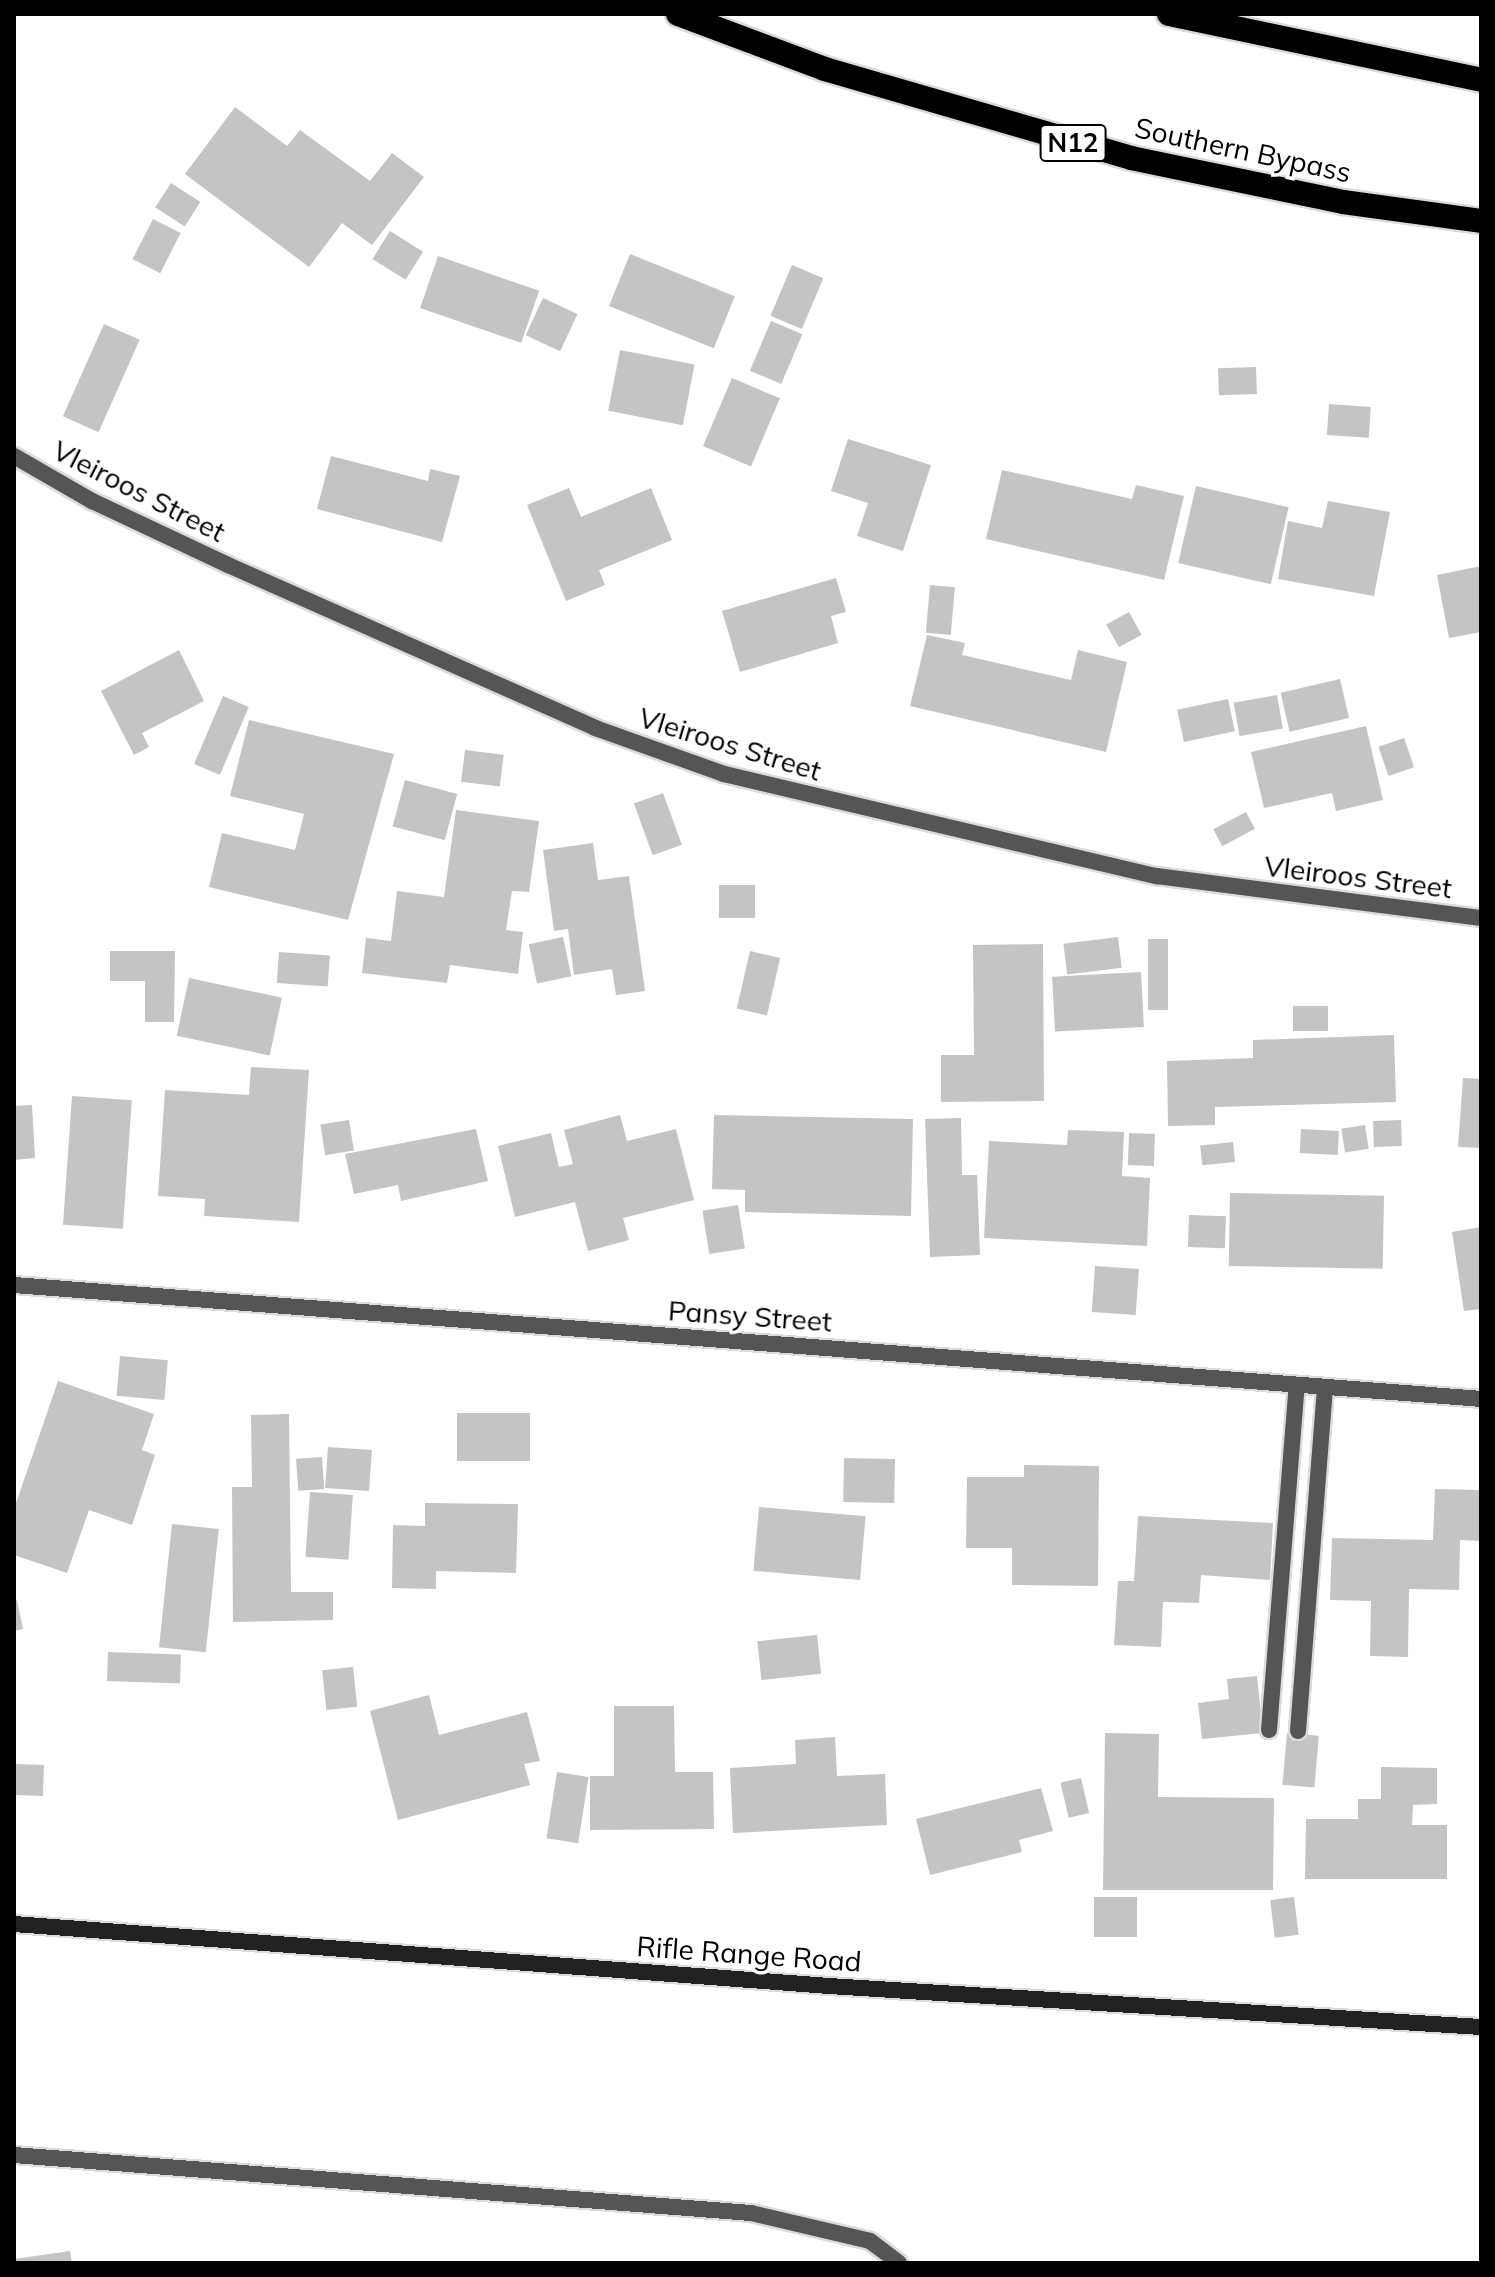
<!DOCTYPE html>
<style>
body{margin:0}
#map{position:relative;width:1495px;height:2277px;overflow:hidden;background:#fff;font-family:Mulish,sans-serif}
div>[style]{position:absolute}
.building>*{inset:0;background:#c4c4c4;transform-origin:0 0}
.roads{filter:drop-shadow(2px 0 #dbdbdb) drop-shadow(-2px 0 #dbdbdb) drop-shadow(0 2px #dbdbdb) drop-shadow(0 -2px #dbdbdb)}
.service>*{height:16px;margin:-8px;padding:0 8px;transform-origin:8px;border-radius:8px;background:#555}
.minor>*{height:16px;margin:-8px;padding:0 8px;transform-origin:8px;border-radius:8px;background:#555}
.tertiary>*{height:16px;margin:-8px;padding:0 8px;transform-origin:8px;border-radius:8px;background:#555}
.secondary>*{height:16px;margin:-8px;padding:0 8px;transform-origin:8px;border-radius:8px;background:#222}
.motorway>*{height:24px;margin:-12px;padding:0 12px;transform-origin:12px;border-radius:12px;background:#000}
span{translate:-50% -50%;white-space:nowrap;text-align:center;line-height:1.15;-webkit-text-stroke:7px #fff;paint-order:stroke}
.shield-label span{padding:2px 6px;background:#fff;border:2px solid;border-radius:6px;-webkit-text-stroke-width:0}
.shield-label{font-size:26px;color:#000;font-weight:700}
.street-label{font-size:28px;color:#000}
.frame{position:absolute;inset:0;border:16px solid #000;pointer-events:none}
</style>
<div id="map">
<div class="building">
<i style="clip-path:polygon(235px 107px,287px 146px,300px 130px,370px 181px,392px 153px,424px 177px,372px 245px,342px 223px,309px 267px,185px 174px)"></i>
<i style="left:171px;top:183px;width:35px;height:29px;rotate:33deg"></i>
<i style="left:153px;top:219px;width:31px;height:45px;rotate:27deg"></i>
<i style="left:390px;top:231px;width:39px;height:33px;rotate:32deg"></i>
<i style="left:630px;top:254px;width:113px;height:56px;rotate:22deg"></i>
<i style="left:438px;top:256px;width:107px;height:55px;rotate:19deg"></i>
<i style="left:792px;top:265px;width:34px;height:55px;rotate:23deg"></i>
<i style="left:543px;top:298px;width:38px;height:41px;rotate:25deg"></i>
<i style="left:771px;top:321px;width:34px;height:54px;rotate:23deg"></i>
<i style="left:104px;top:324px;width:39px;height:101px;rotate:24deg"></i>
<i style="left:620px;top:350px;width:76px;height:62px;rotate:11deg"></i>
<i style="left:1256px;top:367px;width:27px;height:38px;rotate:88deg"></i>
<i style="left:732px;top:378px;width:52px;height:74px;rotate:23deg"></i>
<i style="left:1329px;top:404px;width:42px;height:31px;rotate:4deg"></i>
<i style="clip-path:polygon(848px 439px,931px 465px,903px 551px,857px 536px,868px 503px,831px 491px)"></i>
<i style="clip-path:polygon(331px 456px,428px 481px,430px 469px,460px 476px,442px 542px,317px 509px)"></i>
<i style="clip-path:polygon(1002px 470px,1132px 499px,1136px 485px,1184px 496px,1164px 580px,986px 539px)"></i>
<i style="left:1196px;top:486px;width:95px;height:79px;rotate:13deg"></i>
<i style="clip-path:polygon(569px 488px,581px 517px,651px 488px,672px 540px,599px 570px,605px 585px,566px 601px,527px 505px)"></i>
<i style="clip-path:polygon(1328px 501px,1390px 512px,1374px 596px,1278px 579px,1288px 521px,1322px 528px)"></i>
<i style="clip-path:polygon(1481px 566px,1481px 632px,1449px 638px,1437px 575px)"></i>
<i style="clip-path:polygon(836px 578px,846px 612px,831px 616px,838px 643px,740px 672px,722px 611px)"></i>
<i style="left:930px;top:585px;width:25px;height:48px;rotate:5deg"></i>
<i style="left:1129px;top:612px;width:26px;height:26px;rotate:61deg"></i>
<i style="clip-path:polygon(927px 635px,965px 643px,962px 655px,1071px 680px,1078px 650px,1127px 662px,1106px 752px,910px 706px)"></i>
<i style="clip-path:polygon(179px 650px,204px 701px,142px 733px,149px 747px,134px 755px,101px 691px)"></i>
<i style="left:1340px;top:679px;width:40px;height:61px;rotate:77deg"></i>
<i style="left:1277px;top:695px;width:34px;height:44px;rotate:80deg"></i>
<i style="left:223px;top:696px;width:28px;height:74px;rotate:23deg"></i>
<i style="left:1228px;top:699px;width:33px;height:52px;rotate:78deg"></i>
<i style="clip-path:polygon(249px 720px,394px 754px,348px 920px,209px 887px,222px 833px,295px 850px,304px 814px,230px 796px)"></i>
<i style="clip-path:polygon(1366px 726px,1383px 800px,1336px 811px,1332px 793px,1264px 808px,1251px 752px)"></i>
<i style="left:1404px;top:738px;width:31px;height:27px;rotate:71deg"></i>
<i style="left:465px;top:750px;width:39px;height:32px;rotate:7deg"></i>
<i style="left:405px;top:780px;width:54px;height:48px;rotate:15deg"></i>
<i style="left:663px;top:793px;width:55px;height:31px;rotate:70deg"></i>
<i style="clip-path:polygon(456px 810px,539px 821px,529px 892px,512px 891px,506px 930px,523px 932px,518px 974px,450px 965px,447px 983px,362px 973px,366px 938px,391px 941px,397px 891px,444px 897px)"></i>
<i style="left:1246px;top:812px;width:19px;height:37px;rotate:62deg"></i>
<i style="clip-path:polygon(593px 843px,598px 880px,629px 876px,645px 991px,616px 995px,612px 969px,574px 975px,568px 929px,554px 931px,543px 850px)"></i>
<i style="left:755px;top:885px;width:33px;height:36px;rotate:90deg"></i>
<i style="left:563px;top:937px;width:40px;height:35px;rotate:78deg"></i>
<i style="left:1118px;top:937px;width:31px;height:55px;rotate:83deg"></i>
<i style="left:1148px;top:939px;width:20px;height:71px"></i>
<i style="clip-path:polygon(1043px 944px,1044px 1101px,941px 1102px,941px 1055px,974px 1055px,973px 945px)"></i>
<i style="clip-path:polygon(110px 951px,175px 951px,174px 1022px,145px 1022px,145px 981px,110px 981px)"></i>
<i style="left:750px;top:951px;width:31px;height:59px;rotate:13deg"></i>
<i style="left:279px;top:952px;width:51px;height:31px;rotate:4deg"></i>
<i style="left:1141px;top:972px;width:55px;height:89px;rotate:87deg"></i>
<i style="left:189px;top:978px;width:95px;height:59px;rotate:12deg"></i>
<i style="left:1293px;top:1006px;width:35px;height:25px"></i>
<i style="clip-path:polygon(1394px 1035px,1396px 1102px,1215px 1107px,1215px 1125px,1168px 1126px,1167px 1061px,1253px 1058px,1253px 1040px)"></i>
<i style="clip-path:polygon(251px 1067px,309px 1070px,299px 1222px,204px 1216px,205px 1199px,158px 1196px,165px 1090px,249px 1095px)"></i>
<i style="clip-path:polygon(1463px 1078px,1481px 1079px,1481px 1148px,1458px 1147px)"></i>
<i style="left:72px;top:1096px;width:60px;height:129px;rotate:4deg"></i>
<i style="clip-path:polygon(32px 1105px,35px 1158px,14px 1160px,14px 1106px)"></i>
<i style="clip-path:polygon(620px 1115px,627px 1141px,676px 1129px,694px 1200px,623px 1218px,629px 1240px,588px 1251px,575px 1202px,515px 1217px,498px 1146px,551px 1133px,559px 1167px,573px 1164px,564px 1130px)"></i>
<i style="clip-path:polygon(714px 1115px,913px 1119px,911px 1216px,745px 1212px,745px 1190px,712px 1189px)"></i>
<i style="clip-path:polygon(961px 1118px,962px 1175px,977px 1175px,980px 1255px,930px 1257px,925px 1119px)"></i>
<i style="left:349px;top:1120px;width:31px;height:29px;rotate:81deg"></i>
<i style="left:1401px;top:1120px;width:26px;height:28px;rotate:88deg"></i>
<i style="left:1365px;top:1125px;width:24px;height:24px;rotate:81deg"></i>
<i style="clip-path:polygon(476px 1129px,488px 1181px,401px 1201px,398px 1185px,354px 1194px,345px 1154px)"></i>
<i style="left:1301px;top:1129px;width:38px;height:24px;rotate:3deg"></i>
<i style="clip-path:polygon(1068px 1130px,1124px 1132px,1122px 1176px,1150px 1178px,1147px 1246px,984px 1238px,989px 1141px,1067px 1145px)"></i>
<i style="left:1129px;top:1133px;width:26px;height:32px;rotate:2deg"></i>
<i style="left:1233px;top:1142px;width:20px;height:33px;rotate:84deg"></i>
<i style="left:1230px;top:1193px;width:154px;height:73px;rotate:1deg"></i>
<i style="left:738px;top:1205px;width:44px;height:36px;rotate:81deg"></i>
<i style="left:1189px;top:1215px;width:37px;height:32px;rotate:2deg"></i>
<i style="clip-path:polygon(1481px 1227px,1481px 1309px,1464px 1311px,1452px 1232px)"></i>
<i style="left:1095px;top:1266px;width:44px;height:46px;rotate:4deg"></i>
<i style="left:120px;top:1356px;width:48px;height:40px;rotate:5deg"></i>
<i style="clip-path:polygon(58px 1381px,154px 1414px,142px 1450px,155px 1455px,132px 1525px,89px 1510px,67px 1573px,14px 1555px,14px 1509px)"></i>
<i style="left:457px;top:1413px;width:73px;height:48px"></i>
<i style="clip-path:polygon(289px 1414px,291px 1592px,333px 1592px,333px 1620px,233px 1622px,232px 1487px,252px 1487px,251px 1415px)"></i>
<i style="left:328px;top:1447px;width:44px;height:41px;rotate:4deg"></i>
<i style="left:322px;top:1457px;width:32px;height:26px;rotate:86deg"></i>
<i style="left:844px;top:1458px;width:51px;height:44px;rotate:1deg"></i>
<i style="clip-path:polygon(1024px 1465px,1099px 1466px,1098px 1586px,1012px 1585px,1012px 1548px,966px 1548px,967px 1477px,1024px 1477px)"></i>
<i style="clip-path:polygon(1435px 1489px,1481px 1490px,1481px 1541px,1460px 1540px,1459px 1590px,1409px 1589px,1408px 1657px,1370px 1656px,1371px 1601px,1330px 1600px,1332px 1538px,1433px 1540px)"></i>
<i style="left:310px;top:1492px;width:43px;height:65px;rotate:4deg"></i>
<i style="clip-path:polygon(425px 1503px,518px 1504px,516px 1573px,436px 1571px,436px 1589px,392px 1588px,393px 1525px,425px 1526px)"></i>
<i style="left:759px;top:1507px;width:107px;height:64px;rotate:5deg"></i>
<i style="clip-path:polygon(1138px 1516px,1273px 1523px,1270px 1580px,1201px 1575px,1199px 1603px,1163px 1602px,1161px 1647px,1114px 1645px,1118px 1581px,1134px 1581px)"></i>
<i style="left:172px;top:1524px;width:47px;height:124px;rotate:6deg"></i>
<i style="clip-path:polygon(17px 1600px,23px 1629px,14px 1631px,14px 1601px)"></i>
<i style="left:817px;top:1635px;width:39px;height:60px;rotate:84deg"></i>
<i style="left:108px;top:1652px;width:73px;height:29px;rotate:2deg"></i>
<i style="left:353px;top:1667px;width:40px;height:31px;rotate:84deg"></i>
<i style="clip-path:polygon(1257px 1676px,1263px 1733px,1202px 1739px,1198px 1703px,1229px 1699px,1227px 1679px)"></i>
<i style="clip-path:polygon(429px 1695px,439px 1735px,527px 1712px,540px 1761px,524px 1764px,530px 1785px,398px 1820px,370px 1711px)"></i>
<i style="clip-path:polygon(614px 1706px,674px 1706px,675px 1772px,713px 1772px,714px 1829px,590px 1830px,590px 1776px,614px 1776px)"></i>
<i style="clip-path:polygon(1105px 1733px,1159px 1734px,1158px 1797px,1274px 1798px,1273px 1890px,1103px 1890px)"></i>
<i style="left:1287px;top:1733px;width:32px;height:52px;rotate:5deg"></i>
<i style="clip-path:polygon(835px 1737px,837px 1776px,885px 1774px,887px 1825px,733px 1833px,730px 1768px,796px 1764px,795px 1740px)"></i>
<i style="left:16px;top:1764px;width:28px;height:31px;rotate:2deg"></i>
<i style="clip-path:polygon(1381px 1767px,1437px 1768px,1437px 1804px,1413px 1805px,1412px 1825px,1447px 1825px,1447px 1879px,1305px 1879px,1306px 1819px,1358px 1819px,1358px 1799px,1381px 1799px)"></i>
<i style="left:557px;top:1772px;width:32px;height:67px;rotate:9deg"></i>
<i style="left:1081px;top:1778px;width:36px;height:21px;rotate:77deg"></i>
<i style="clip-path:polygon(1041px 1788px,1053px 1831px,1019px 1840px,1022px 1852px,930px 1875px,916px 1819px)"></i>
<i style="left:1094px;top:1897px;width:43px;height:40px"></i>
<i style="left:1294px;top:1897px;width:38px;height:24px;rotate:83deg"></i>
<i style="clip-path:polygon(70px 2251px,72px 2263px,14px 2263px,14px 2259px)"></i>
</div>
<div class="roads">
<div class="service">
<i style="left:1269px;top:1730px;width:346px;rotate:-85.4deg"></i>
<i style="left:1298px;top:1731px;width:345px;rotate:-85.5deg"></i>
</div>
<div class="minor">
<i style="left:14px;top:1285px;width:1471px;rotate:4.44deg"></i>
<i style="left:14px;top:2155px;width:739px;rotate:4.5deg"></i>
<i style="left:751px;top:2213px;width:122px;rotate:13.2deg"></i>
<i style="left:870px;top:2241px;width:36px;rotate:37deg"></i>
</div>
<div class="tertiary">
<i style="left:14px;top:456px;width:90px;rotate:30deg"></i>
<i style="left:92px;top:501px;width:150px;rotate:25.2deg"></i>
<i style="left:228px;top:565px;width:402px;rotate:23.9deg"></i>
<i style="left:595px;top:728px;width:137px;rotate:19.6deg"></i>
<i style="left:724px;top:774px;width:445px;rotate:13.3deg"></i>
<i style="left:1157px;top:876px;width:327px;rotate:7.4deg"></i>
</div>
<div class="secondary">
<i style="left:14px;top:1924px;width:817px;rotate:4.35deg"></i>
<i style="left:829px;top:1986px;width:653px;rotate:3.6deg"></i>
</div>
<div class="motorway">
<i style="left:678px;top:14px;width:157px;rotate:20.5deg"></i>
<i style="left:825px;top:69px;width:319px;rotate:16.2deg"></i>
<i style="left:1131px;top:158px;width:217px;rotate:11.7deg"></i>
<i style="left:1343px;top:202px;width:139px;rotate:7.8deg"></i>
<i style="left:1169px;top:14px;width:319px;rotate:11.9deg"></i>
</div>
</div>
<div class="shield-label">
<span style="left:1073px;top:143px">N12</span>
</div>
<div class="street-label">
<span style="left:1243px;top:150px;rotate:12deg">Southern Bypass</span>
<span style="left:139px;top:491px;rotate:27deg">Vleiroos Street</span>
<span style="left:730px;top:744px;rotate:17deg">Vleiroos Street</span>
<span style="left:1358px;top:877px;rotate:7deg">Vleiroos Street</span>
<span style="left:750px;top:1316px;rotate:4deg">Pansy Street</span>
<span style="left:749px;top:1954px;rotate:4deg">Rifle Range Road</span>
</div>
<div class="frame"></div>
</div>
